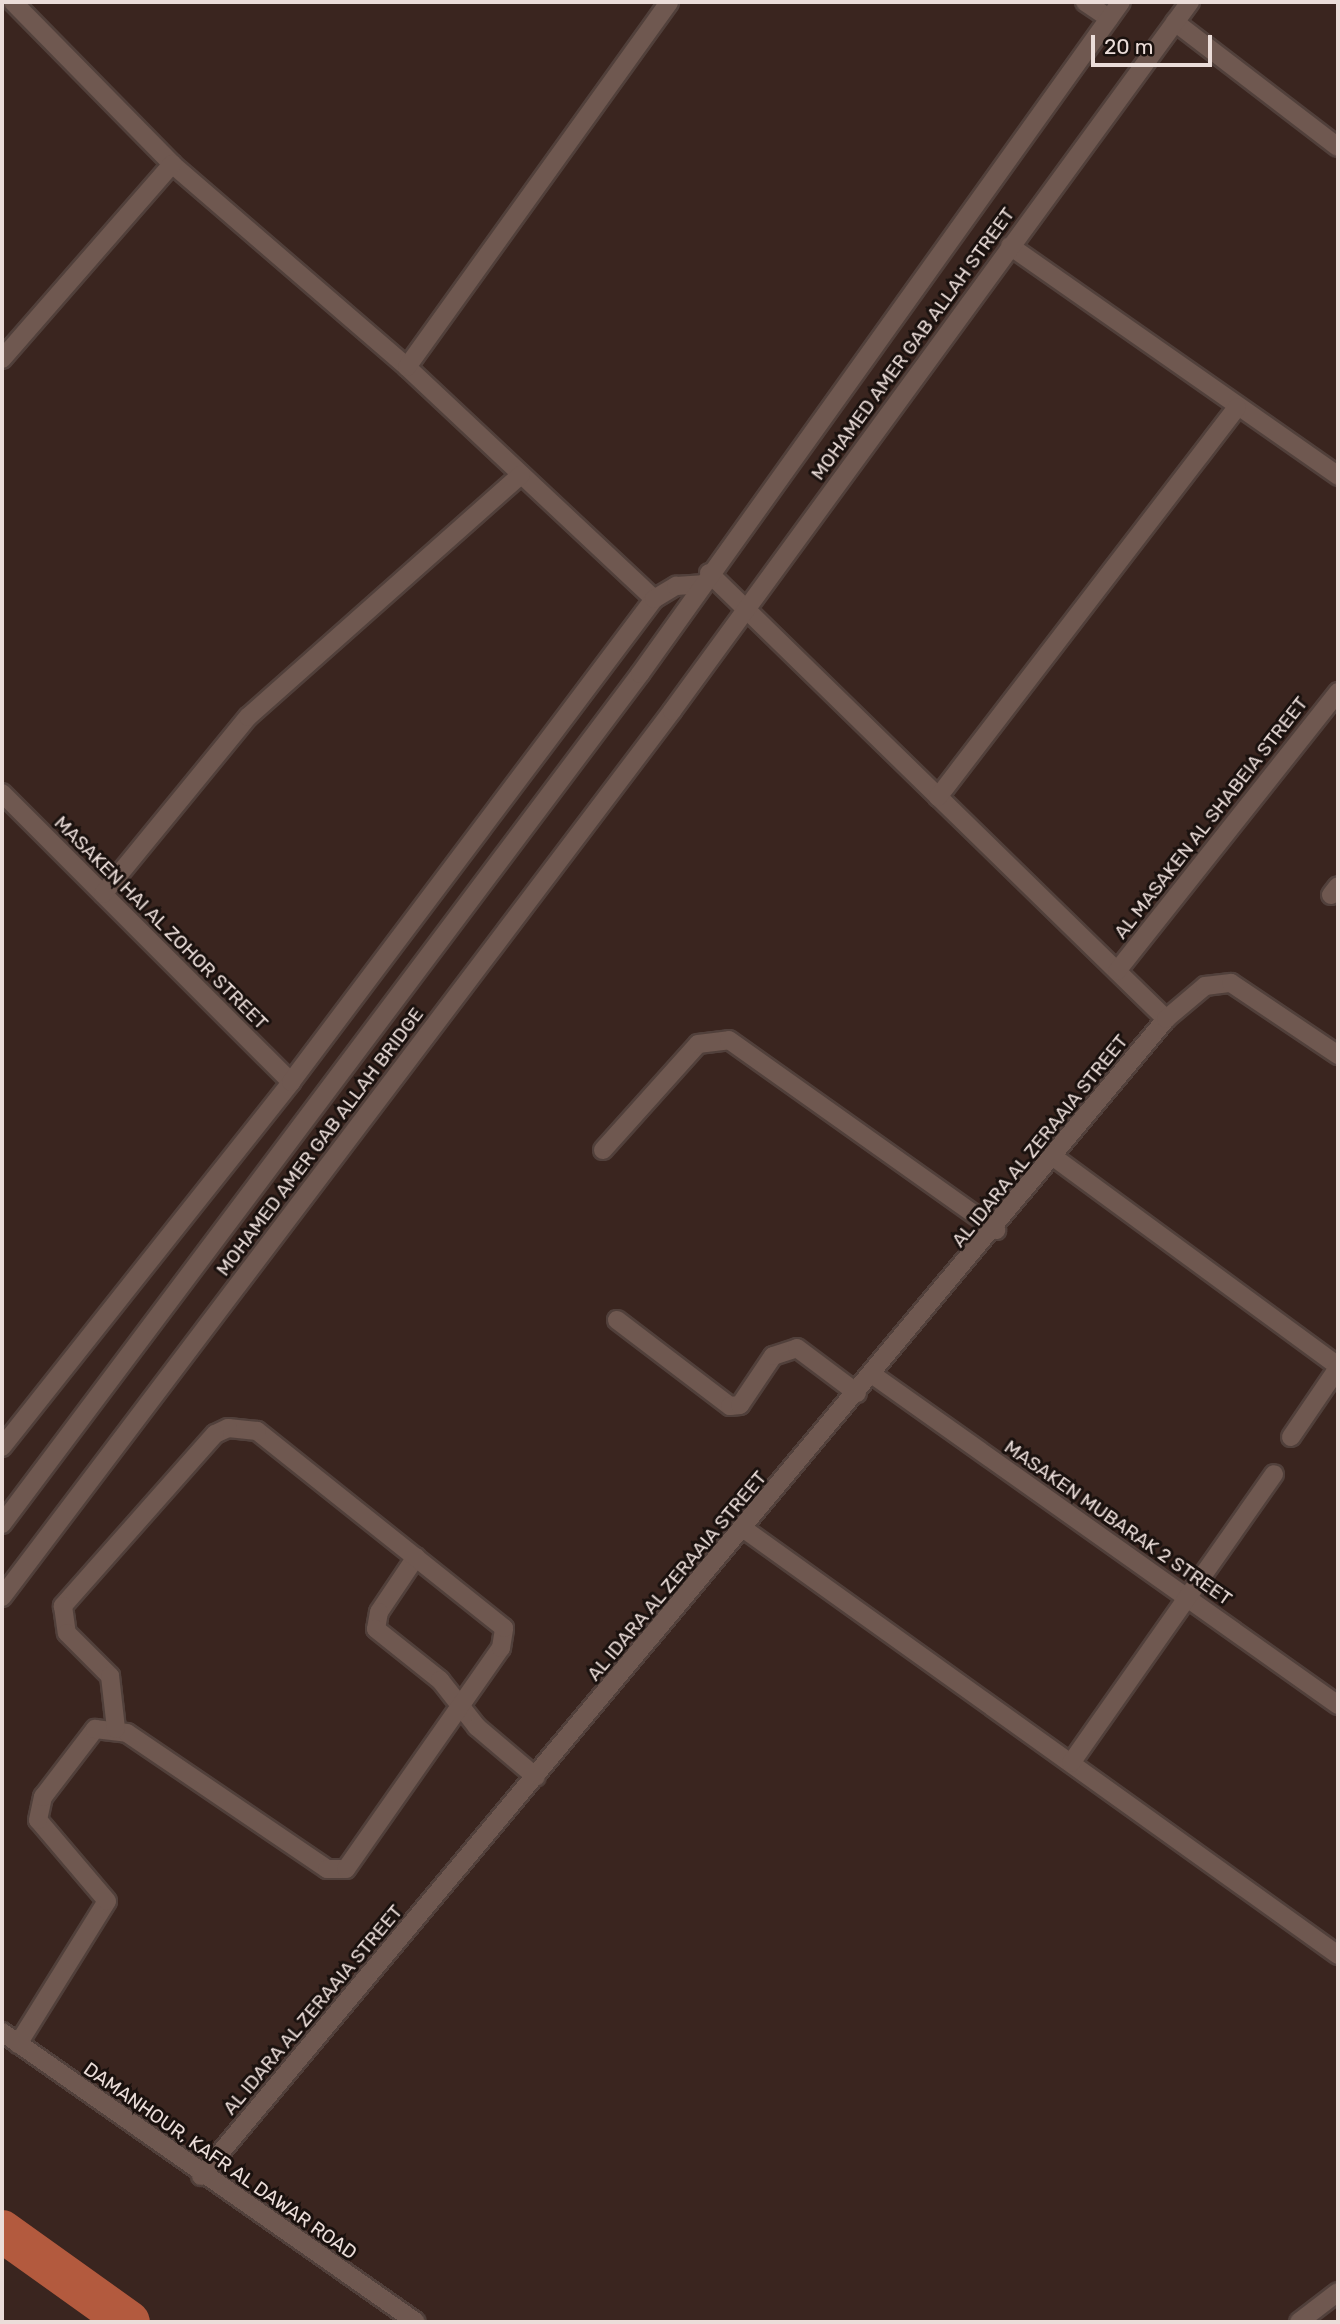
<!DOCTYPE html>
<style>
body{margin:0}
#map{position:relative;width:1340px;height:2324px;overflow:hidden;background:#3a251f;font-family:Rubik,sans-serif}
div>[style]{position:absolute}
.canal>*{height:42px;margin:-21px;padding:0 21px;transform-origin:21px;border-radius:21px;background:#b35a3e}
.roads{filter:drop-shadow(2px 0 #51403b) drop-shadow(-2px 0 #51403b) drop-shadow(0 2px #51403b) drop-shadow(0 -2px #51403b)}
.service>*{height:18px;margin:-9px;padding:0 9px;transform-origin:9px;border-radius:9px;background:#6f5850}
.minor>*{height:18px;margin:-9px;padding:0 9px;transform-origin:9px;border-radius:9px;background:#6f5850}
.tertiary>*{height:18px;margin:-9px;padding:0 9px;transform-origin:9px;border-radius:9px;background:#6f5850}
.secondary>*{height:18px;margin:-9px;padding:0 9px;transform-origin:9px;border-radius:9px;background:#6f5850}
span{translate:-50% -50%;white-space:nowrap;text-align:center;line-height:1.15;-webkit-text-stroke:6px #1a110e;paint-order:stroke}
.street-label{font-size:19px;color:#ebddd9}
.frame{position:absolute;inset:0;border:4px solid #ebddd9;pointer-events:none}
.scale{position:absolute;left:1091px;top:35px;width:121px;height:32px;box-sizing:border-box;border:4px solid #ebddd9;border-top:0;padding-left:9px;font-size:21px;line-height:24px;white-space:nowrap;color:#ebddd9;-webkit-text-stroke:5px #1a110e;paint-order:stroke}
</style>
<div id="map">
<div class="canal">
<i style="left:2px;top:2231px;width:156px;rotate:35.6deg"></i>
</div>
<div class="roads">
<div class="service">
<i style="left:603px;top:1150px;width:142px;rotate:-48.1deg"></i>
<i style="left:698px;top:1044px;width:31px;rotate:-7deg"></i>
<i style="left:729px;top:1040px;width:328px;rotate:35.4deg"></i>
<i style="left:1055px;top:1158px;width:351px;rotate:36.3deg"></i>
<i style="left:617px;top:1320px;width:142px;rotate:37.3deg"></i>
<i style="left:730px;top:1406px;width:10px;rotate:-6deg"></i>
<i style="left:740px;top:1405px;width:59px;rotate:-56deg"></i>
<i style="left:773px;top:1356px;width:25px;rotate:-18deg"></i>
<i style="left:797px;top:1348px;width:75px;rotate:36.9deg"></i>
<i style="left:1291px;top:1437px;width:83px;rotate:-55.7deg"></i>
<i style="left:416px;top:1557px;width:66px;rotate:123.9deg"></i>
<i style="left:379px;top:1612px;width:17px;rotate:100deg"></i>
<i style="left:376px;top:1629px;width:82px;rotate:38.6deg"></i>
<i style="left:440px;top:1680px;width:60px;rotate:51.8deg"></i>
<i style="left:477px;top:1727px;width:77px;rotate:40.3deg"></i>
<i style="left:18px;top:2044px;width:168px;rotate:-58.1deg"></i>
<i style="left:107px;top:1901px;width:106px;rotate:-130.4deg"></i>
<i style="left:38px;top:1820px;width:24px;rotate:-78deg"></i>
<i style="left:43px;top:1797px;width:86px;rotate:-52.6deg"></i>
<i style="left:95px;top:1729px;width:32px;rotate:7deg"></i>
<i style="left:127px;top:1733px;width:242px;rotate:34.2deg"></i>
<i style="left:327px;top:1869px;width:19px"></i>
<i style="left:346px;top:1869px;width:270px;rotate:-55deg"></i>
<i style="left:501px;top:1648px;width:20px;rotate:-81deg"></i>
<i style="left:504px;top:1628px;width:316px;rotate:-141.4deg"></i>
<i style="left:257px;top:1431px;width:29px;rotate:-174deg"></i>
<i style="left:228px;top:1428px;width:14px;rotate:155deg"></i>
<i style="left:215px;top:1434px;width:230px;rotate:131.5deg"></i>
<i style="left:63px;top:1606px;width:27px;rotate:82deg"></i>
<i style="left:67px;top:1633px;width:61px;rotate:45deg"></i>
<i style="left:110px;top:1676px;width:53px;rotate:83.5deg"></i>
</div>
<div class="minor">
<i style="left:13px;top:2px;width:227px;rotate:45.5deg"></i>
<i style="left:172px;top:164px;width:311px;rotate:40.8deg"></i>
<i style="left:407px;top:367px;width:339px;rotate:43.2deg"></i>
<i style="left:1085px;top:2px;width:29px;rotate:34deg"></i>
<i style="left:1175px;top:22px;width:205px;rotate:37.5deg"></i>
<i style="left:1010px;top:246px;width:401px;rotate:35deg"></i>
<i style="left:2px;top:359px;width:259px;rotate:-48.9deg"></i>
<i style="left:407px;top:367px;width:449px;rotate:-54.3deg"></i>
<i style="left:709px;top:573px;width:639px;rotate:44.3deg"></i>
<i style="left:2px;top:793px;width:409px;rotate:45deg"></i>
<i style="left:938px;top:797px;width:491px;rotate:-52.5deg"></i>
<i style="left:103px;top:894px;width:229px;rotate:-50.7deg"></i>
<i style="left:248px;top:717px;width:365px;rotate:-41.6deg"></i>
<i style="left:1331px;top:895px;width:11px;rotate:-52deg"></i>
<i style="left:1117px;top:971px;width:356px;rotate:-51.6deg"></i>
<i style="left:873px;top:1375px;width:570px;rotate:35.36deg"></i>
<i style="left:2px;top:1447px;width:466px;rotate:-51.6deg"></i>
<i style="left:291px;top:1082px;width:604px;rotate:-53.07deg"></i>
<i style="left:654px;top:599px;width:26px;rotate:-31deg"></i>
<i style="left:676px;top:586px;width:26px;rotate:-4deg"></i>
<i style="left:744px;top:1529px;width:731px;rotate:35.65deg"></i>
<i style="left:1071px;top:1763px;width:353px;rotate:-54.9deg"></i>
<i style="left:201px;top:2176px;width:1507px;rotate:-50.17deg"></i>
<i style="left:1166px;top:1019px;width:51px;rotate:-40.2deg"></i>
<i style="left:1205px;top:986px;width:26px;rotate:-7deg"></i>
<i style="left:1231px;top:983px;width:129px;rotate:33.9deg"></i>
<i style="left:1299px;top:2322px;width:49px;rotate:-37.6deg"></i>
</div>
<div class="tertiary">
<i style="left:2px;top:1524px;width:1063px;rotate:-53.11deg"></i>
<i style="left:640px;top:674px;width:826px;rotate:-54.41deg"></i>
<i style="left:2px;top:1597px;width:1111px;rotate:-52.9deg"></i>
<i style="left:672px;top:711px;width:878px;rotate:-53.85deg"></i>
</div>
<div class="secondary">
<i style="left:2px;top:2032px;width:505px;rotate:35.01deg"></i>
</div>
</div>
<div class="street-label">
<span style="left:913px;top:344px;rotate:-54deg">MOHAMED AMER GAB ALLAH STREET</span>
<span style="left:1211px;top:818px;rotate:-52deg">AL MASAKEN AL SHABEIA STREET</span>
<span style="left:161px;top:923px;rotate:45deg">MASAKEN HAI AL ZOHOR STREET</span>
<span style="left:1040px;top:1141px;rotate:-51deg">AL IDARA AL ZERAAIA STREET</span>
<span style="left:320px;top:1142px;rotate:-53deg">MOHAMED AMER GAB ALLAH BRIDGE</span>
<span style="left:1118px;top:1523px;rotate:35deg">MASAKEN MUBARAK 2 STREET</span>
<span style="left:677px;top:1576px;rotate:-50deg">AL IDARA AL ZERAAIA STREET</span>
<span style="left:313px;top:2010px;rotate:-50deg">AL IDARA AL ZERAAIA STREET</span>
<span style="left:220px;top:2161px;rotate:35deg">DAMANHOUR, KAFR AL DAWAR ROAD</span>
</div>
<div class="frame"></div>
<div class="scale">20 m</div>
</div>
